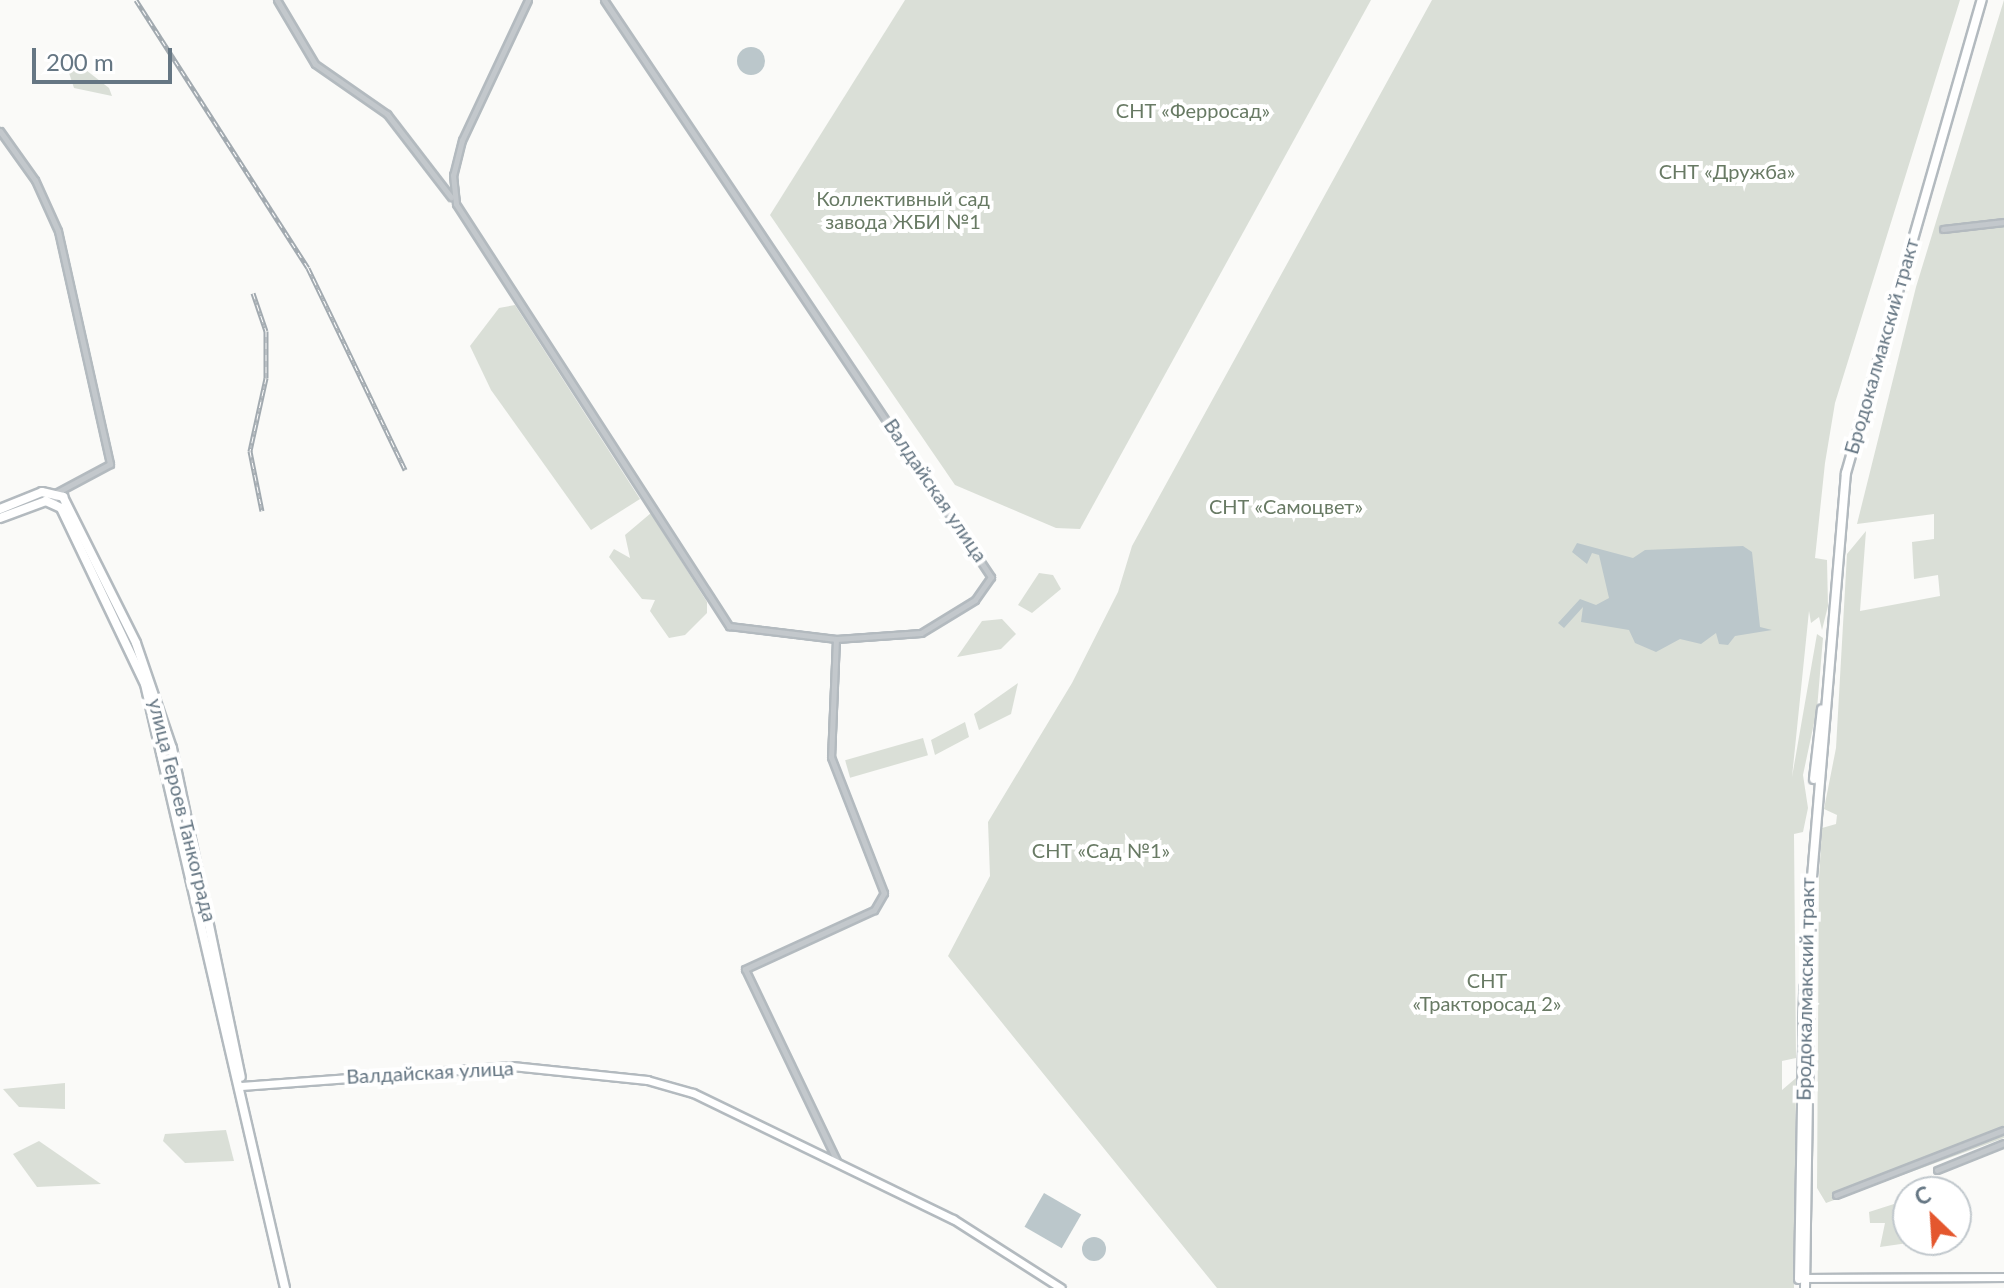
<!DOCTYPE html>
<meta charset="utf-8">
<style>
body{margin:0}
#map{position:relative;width:2004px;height:1288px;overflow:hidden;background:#fafaf8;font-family:Lato,sans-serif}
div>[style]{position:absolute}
.green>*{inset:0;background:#dadfd7;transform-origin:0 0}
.water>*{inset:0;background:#bbc7cb;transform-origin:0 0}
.round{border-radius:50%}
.roads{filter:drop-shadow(2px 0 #b3babf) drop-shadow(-2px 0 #b3babf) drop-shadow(0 2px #b3babf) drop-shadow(0 -2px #b3babf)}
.street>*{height:5px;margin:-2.5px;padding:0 2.5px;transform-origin:2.5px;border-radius:2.5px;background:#c3c8cc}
.secondary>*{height:7px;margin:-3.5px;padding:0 3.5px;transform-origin:3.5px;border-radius:3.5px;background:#fff}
.primary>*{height:8px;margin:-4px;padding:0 4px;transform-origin:4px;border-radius:4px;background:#fff}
.rail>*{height:5px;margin-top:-2.5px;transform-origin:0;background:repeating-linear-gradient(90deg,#fff 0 6px,#a2aab0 0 12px);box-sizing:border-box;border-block:2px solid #a2aab0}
span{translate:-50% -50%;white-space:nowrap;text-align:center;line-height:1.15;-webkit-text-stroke:8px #fff;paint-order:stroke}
.park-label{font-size:20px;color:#687a64}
.street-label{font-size:20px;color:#657683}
.north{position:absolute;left:1892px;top:1176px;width:80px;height:80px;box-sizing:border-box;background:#fff;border:2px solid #c1c8cd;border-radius:50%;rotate:335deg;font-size:22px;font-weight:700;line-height:32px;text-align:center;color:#657683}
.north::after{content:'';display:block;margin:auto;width:28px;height:36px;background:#e4572e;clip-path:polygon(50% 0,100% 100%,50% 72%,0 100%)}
.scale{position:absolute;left:32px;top:48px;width:140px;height:36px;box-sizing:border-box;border:4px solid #657683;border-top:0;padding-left:10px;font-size:24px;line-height:28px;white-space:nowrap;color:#657683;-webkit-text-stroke:6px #fff;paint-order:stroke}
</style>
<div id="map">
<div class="green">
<i style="clip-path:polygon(905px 0,1371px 0,1080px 529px,1056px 528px,955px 485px,770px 215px)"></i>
<i style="clip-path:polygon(1432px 0,1960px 0,1835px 403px,1825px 463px,1815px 558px,1827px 560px,1828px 606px,1822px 630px,1819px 617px,1811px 623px,1809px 611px,1792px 777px,1817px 634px,1823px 638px,1817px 709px,1803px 775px,1808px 808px,1803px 832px,1794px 834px,1796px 1058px,1782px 1061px,1782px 1090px,1796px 1078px,1794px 1288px,1217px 1288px,948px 956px,990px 876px,988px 822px,1072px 683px,1118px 592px,1132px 546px)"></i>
<i style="clip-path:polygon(2004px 0,2004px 1138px,1826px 1203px,1817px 1188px,1819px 878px,1822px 828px,1836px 824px,1837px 815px,1824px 809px,1836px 748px,1847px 554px,1866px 531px,1860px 611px,1940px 596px,1938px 575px,1914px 579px,1912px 542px,1934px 539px,1934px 514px,1857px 524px,1916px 287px)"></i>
<i style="clip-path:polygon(77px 63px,109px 88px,112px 96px,74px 88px,68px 70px)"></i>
<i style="clip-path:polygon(515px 305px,640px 499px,591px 530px,491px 390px,470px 346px,499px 308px)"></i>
<i style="clip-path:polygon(651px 513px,707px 602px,707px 613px,685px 635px,669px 638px,650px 611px,655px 600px,642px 599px,609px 557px,614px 549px,630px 558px,625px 535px)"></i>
<i style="clip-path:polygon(1039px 573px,1053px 575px,1061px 589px,1032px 613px,1018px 605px)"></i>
<i style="clip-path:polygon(1002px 619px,1016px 634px,1001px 649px,957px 657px,982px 621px)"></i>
<i style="clip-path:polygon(1018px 683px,1011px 714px,979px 730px,974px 714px)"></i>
<i style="clip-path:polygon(965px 722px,969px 737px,935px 755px,931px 740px)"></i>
<i style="left:923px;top:738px;width:18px;height:81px;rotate:74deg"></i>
<i style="clip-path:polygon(65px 1083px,65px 1109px,19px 1107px,3px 1089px)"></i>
<i style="clip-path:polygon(226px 1130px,234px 1161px,185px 1163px,163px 1141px,165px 1134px)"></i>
<i style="clip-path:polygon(39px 1141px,101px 1184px,37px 1187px,13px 1154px)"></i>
<i style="clip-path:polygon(1894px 1204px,1908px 1243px,1880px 1247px,1885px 1223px,1870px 1223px,1869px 1212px)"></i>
</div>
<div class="water">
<i class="round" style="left:737px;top:47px;width:28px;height:28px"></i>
<i style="clip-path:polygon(1577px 543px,1633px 558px,1645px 550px,1743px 546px,1752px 552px,1760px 627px,1772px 630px,1735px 636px,1728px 645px,1719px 644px,1716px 633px,1701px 644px,1680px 639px,1656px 652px,1635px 643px,1629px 630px,1581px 622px,1583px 607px,1564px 628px,1558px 623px,1580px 599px,1596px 605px,1609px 598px,1599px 555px,1592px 553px,1587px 564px,1572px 552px)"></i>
<i style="left:1044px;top:1193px;width:43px;height:39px;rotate:30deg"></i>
<i class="round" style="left:1082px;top:1237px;width:24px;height:24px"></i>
</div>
<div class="roads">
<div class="street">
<i style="left:277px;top:0;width:74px;rotate:59.3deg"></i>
<i style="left:315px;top:64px;width:88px;rotate:34.8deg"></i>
<i style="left:387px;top:114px;width:105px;rotate:52.4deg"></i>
<i style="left:528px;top:0;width:155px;rotate:115.2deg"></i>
<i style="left:462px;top:140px;width:36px;rotate:104deg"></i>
<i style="left:453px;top:175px;width:29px;rotate:84deg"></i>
<i style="left:456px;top:204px;width:503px;rotate:57.1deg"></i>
<i style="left:729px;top:626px;width:108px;rotate:6.9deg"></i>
<i style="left:604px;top:0;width:695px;rotate:56.15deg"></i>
<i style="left:991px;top:577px;width:28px;rotate:125deg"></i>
<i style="left:975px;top:600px;width:63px;rotate:148.6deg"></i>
<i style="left:921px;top:633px;width:85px;rotate:176deg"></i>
<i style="left:836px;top:639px;width:118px;rotate:92.4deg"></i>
<i style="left:831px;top:757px;width:146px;rotate:68.7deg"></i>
<i style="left:884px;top:893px;width:20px;rotate:120deg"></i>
<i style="left:874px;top:910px;width:142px;rotate:155.4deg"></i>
<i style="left:745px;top:969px;width:215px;rotate:64.4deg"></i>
<i style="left:0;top:131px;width:60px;rotate:54.5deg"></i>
<i style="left:35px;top:180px;width:56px;rotate:65.7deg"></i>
<i style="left:58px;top:231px;width:239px;rotate:77.4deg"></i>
<i style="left:110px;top:464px;width:61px;rotate:151.8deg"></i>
<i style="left:56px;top:493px;width:9px;rotate:103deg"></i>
<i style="left:1943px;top:229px;width:61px;rotate:-6.5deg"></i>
<i style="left:1937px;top:1170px;width:72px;rotate:-21.9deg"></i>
<i style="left:1836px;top:1195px;width:180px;rotate:-21.2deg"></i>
</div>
<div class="secondary">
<i style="left:241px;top:1086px;width:272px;rotate:-4.2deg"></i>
<i style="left:512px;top:1066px;width:136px;rotate:5.9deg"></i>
<i style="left:647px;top:1080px;width:48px;rotate:15.8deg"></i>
<i style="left:693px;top:1093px;width:289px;rotate:25.9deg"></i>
<i style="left:953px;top:1219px;width:128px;rotate:32.6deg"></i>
<i style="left:1805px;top:1278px;width:199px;rotate:-0.3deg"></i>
</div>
<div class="primary">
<i style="left:0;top:509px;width:45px;rotate:-22deg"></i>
<i style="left:42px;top:492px;width:22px;rotate:13deg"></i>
<i style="left:63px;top:497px;width:163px;rotate:63.4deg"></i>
<i style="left:136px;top:643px;width:111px;rotate:71.1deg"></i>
<i style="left:172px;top:748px;width:336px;rotate:78.2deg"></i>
<i style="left:0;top:518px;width:49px;rotate:-20.3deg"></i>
<i style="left:46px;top:501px;width:17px;rotate:25deg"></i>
<i style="left:61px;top:508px;width:195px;rotate:64.5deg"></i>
<i style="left:145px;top:684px;width:620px;rotate:76.95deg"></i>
<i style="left:1814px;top:779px;width:70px;rotate:-83.5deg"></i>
<i style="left:1799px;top:1279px;width:291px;rotate:-89deg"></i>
<i style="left:1805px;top:1288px;width:399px;rotate:-89.1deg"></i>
<i style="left:1811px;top:889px;width:417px;rotate:-85.2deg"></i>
<i style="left:1846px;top:473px;width:492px;rotate:-74deg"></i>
</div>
</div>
<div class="rail">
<i style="left:136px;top:0;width:318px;rotate:57.3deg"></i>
<i style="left:308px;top:268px;width:224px;rotate:64.3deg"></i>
<i style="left:253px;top:293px;width:40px;rotate:71.1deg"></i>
<i style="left:266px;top:331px;width:47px;rotate:90deg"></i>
<i style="left:266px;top:378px;width:75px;rotate:102.4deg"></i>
<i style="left:250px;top:451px;width:61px;rotate:78.7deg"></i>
</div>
<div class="park-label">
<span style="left:1193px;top:110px">СНТ «Ферросад»</span>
<span style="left:1727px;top:171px">СНТ «Дружба»</span>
<span style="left:903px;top:210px">Коллективный сад<br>завода ЖБИ №1</span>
<span style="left:1286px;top:506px">СНТ «Самоцвет»</span>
<span style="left:1101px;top:850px">СНТ «Сад №1»</span>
<span style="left:1487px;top:992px">СНТ<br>«Тракторосад 2»</span>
</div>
<div class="street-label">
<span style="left:1881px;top:346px;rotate:-74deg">Бродокалмакский тракт</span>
<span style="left:936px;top:490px;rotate:56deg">Валдайская улица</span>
<span style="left:183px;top:810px;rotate:76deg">улица Героев Танкограда</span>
<span style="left:1805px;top:989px;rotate:-89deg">Бродокалмакский тракт</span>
<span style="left:430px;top:1072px;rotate:-3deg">Валдайская улица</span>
</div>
<div class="north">С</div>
<div class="scale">200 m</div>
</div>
